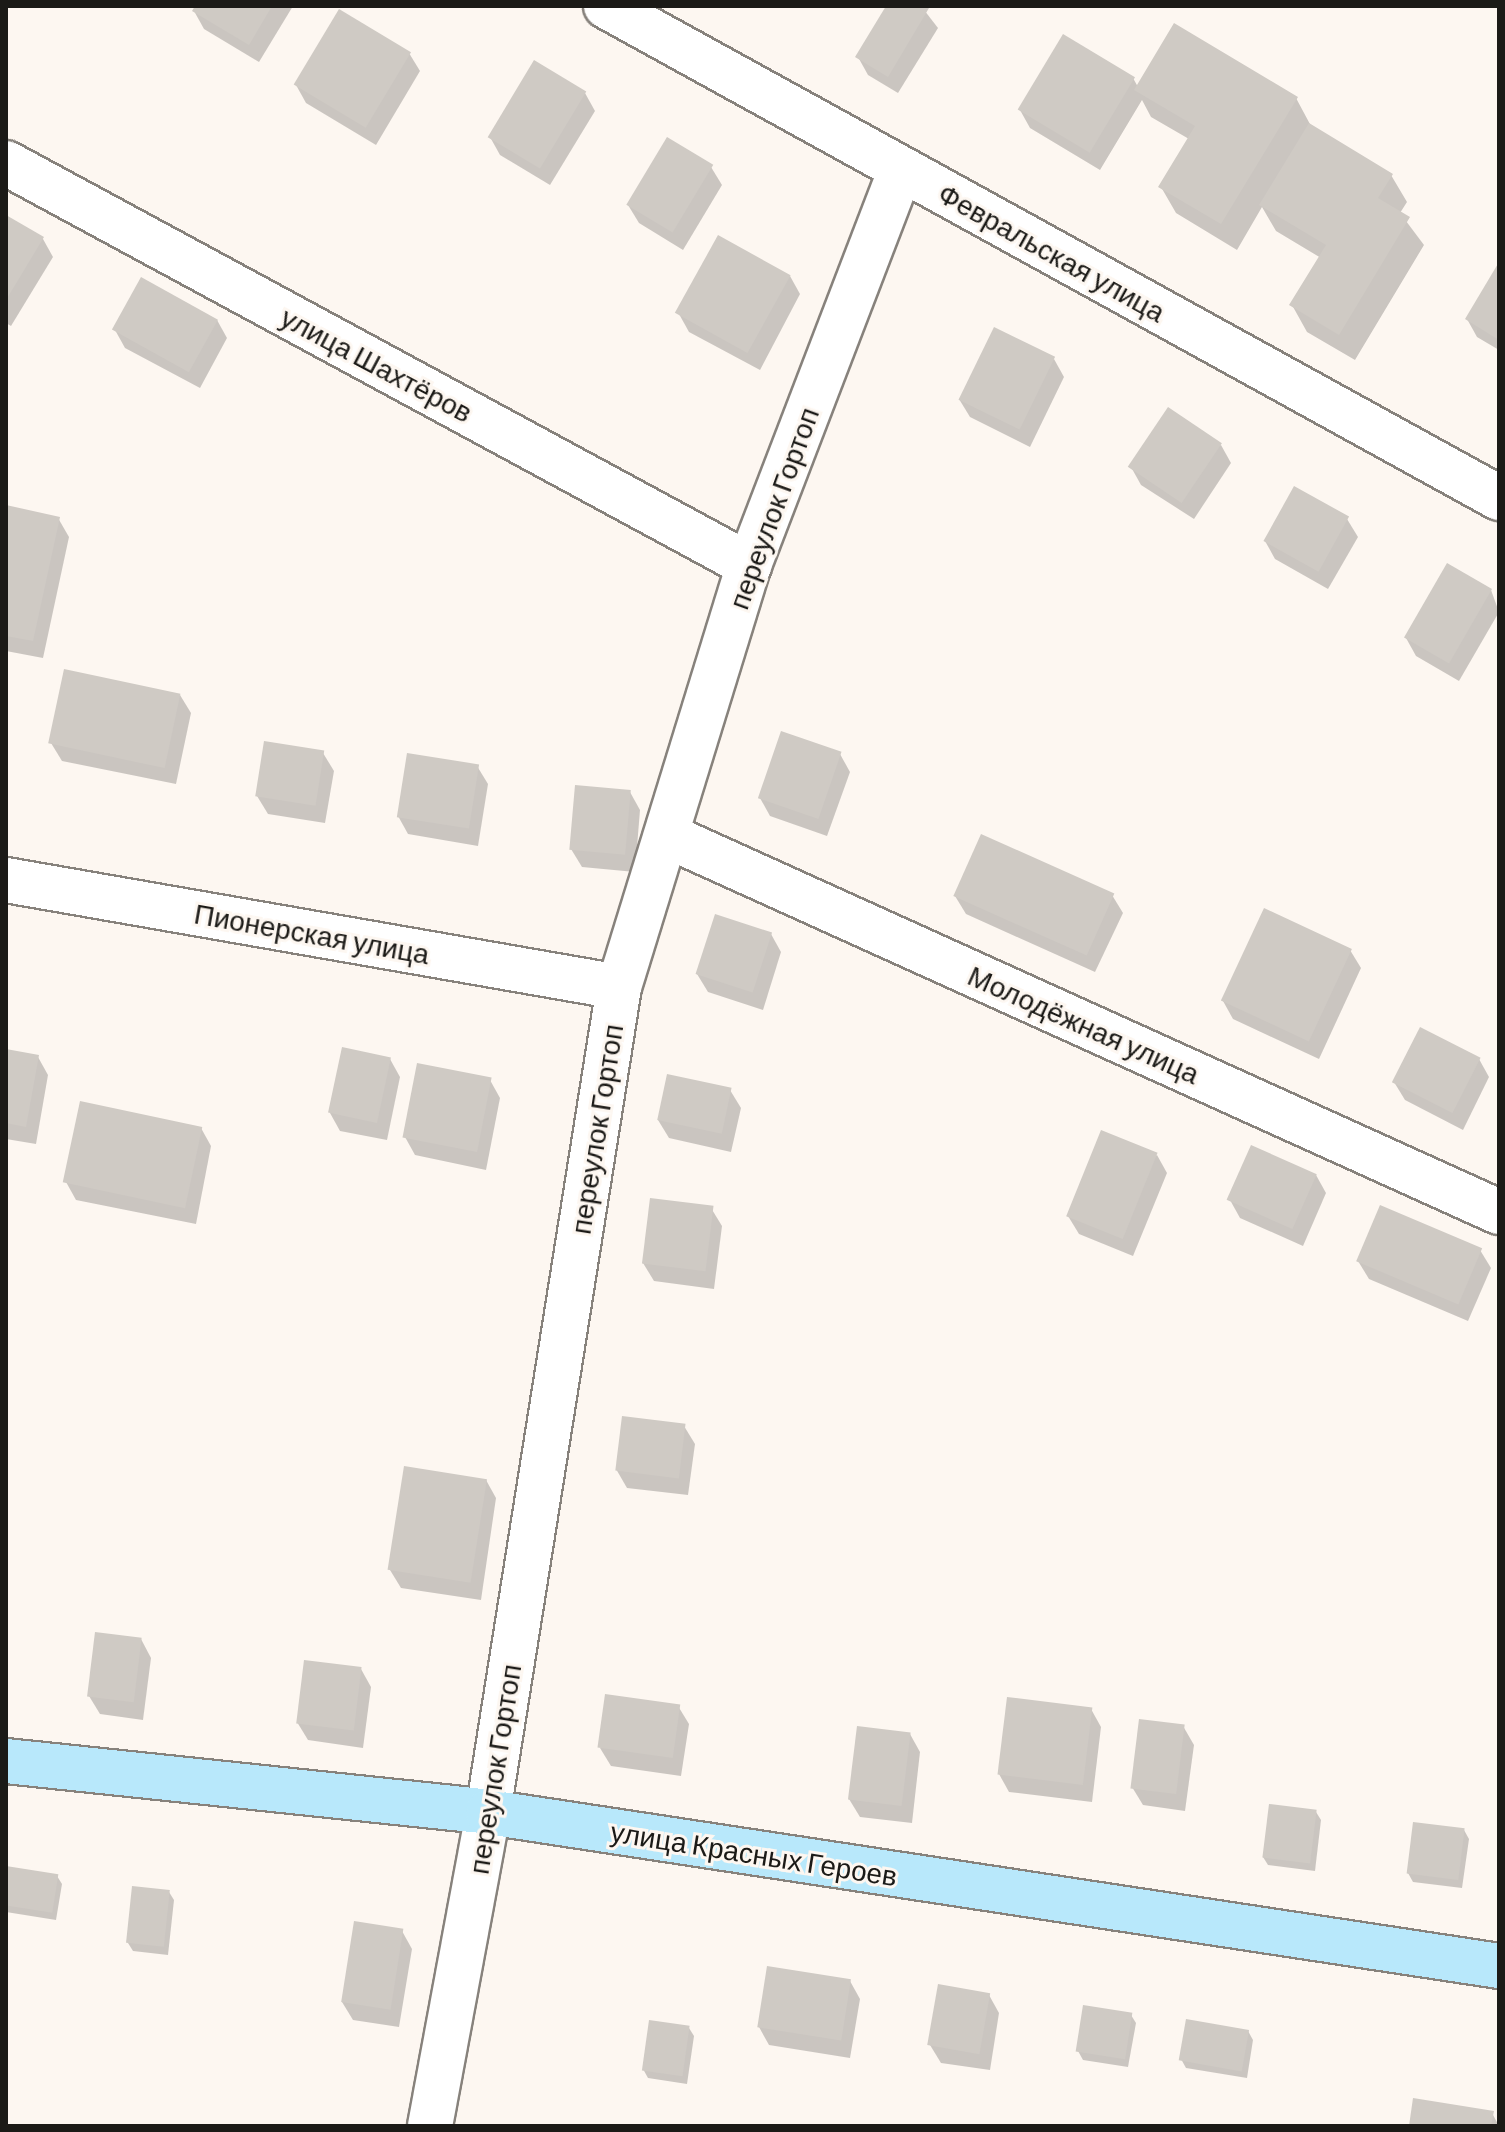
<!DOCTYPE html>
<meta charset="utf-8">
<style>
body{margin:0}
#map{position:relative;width:1505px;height:2132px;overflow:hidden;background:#fdf7f1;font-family:Barlow,sans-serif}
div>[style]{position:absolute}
.shadow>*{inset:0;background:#0003}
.building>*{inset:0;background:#cfcac4;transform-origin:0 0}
.roads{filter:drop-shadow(2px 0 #87827c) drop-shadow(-2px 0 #87827c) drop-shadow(0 2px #87827c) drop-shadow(0 -2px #87827c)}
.minor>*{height:44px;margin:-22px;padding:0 22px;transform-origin:22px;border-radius:22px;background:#fff}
.major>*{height:44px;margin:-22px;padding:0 22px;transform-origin:22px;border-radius:22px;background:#b8e8fb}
span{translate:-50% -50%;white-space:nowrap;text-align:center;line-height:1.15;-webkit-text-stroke:6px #fdf7f1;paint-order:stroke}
.street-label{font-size:28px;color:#1b1a17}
.frame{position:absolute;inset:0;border:8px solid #1b1a17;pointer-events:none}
</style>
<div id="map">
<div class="shadow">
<i style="clip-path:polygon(197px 6px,293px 6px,259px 62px,204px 29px,194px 11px)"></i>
<i style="clip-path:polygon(888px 6px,921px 6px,938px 28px,898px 93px,868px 75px,858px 57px)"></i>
<i style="clip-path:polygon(409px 53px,420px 71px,376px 145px,306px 103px,296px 85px)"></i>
<i style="clip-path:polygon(1133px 78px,1138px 87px,1296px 98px,1311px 126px,1391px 175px,1407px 202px,1400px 213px,1424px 245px,1355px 360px,1307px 332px,1292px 305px,1321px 258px,1276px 231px,1262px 207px,1237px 250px,1176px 213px,1161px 187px,1189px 139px,1151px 117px,1142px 100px,1100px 170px,1030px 128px,1020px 110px)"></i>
<i style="clip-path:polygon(585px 93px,595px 111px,550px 185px,500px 155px,490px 137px)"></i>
<i style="clip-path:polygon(711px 167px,722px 185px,683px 250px,639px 223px,628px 205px)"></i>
<i style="clip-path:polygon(6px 217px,43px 239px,53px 257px,11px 326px,6px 323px)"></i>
<i style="clip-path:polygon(1499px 266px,1499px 350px,1477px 337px,1467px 319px)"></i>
<i style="clip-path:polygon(790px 276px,800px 294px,760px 370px,689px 332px,679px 314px)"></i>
<i style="clip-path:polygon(217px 320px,227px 338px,200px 388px,125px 348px,115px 330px)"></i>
<i style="clip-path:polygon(1054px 359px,1064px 377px,1030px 447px,970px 417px,959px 399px)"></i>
<i style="clip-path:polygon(1221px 445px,1231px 463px,1194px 519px,1141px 485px,1131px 467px)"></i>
<i style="clip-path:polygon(6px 507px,58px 518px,69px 537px,43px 658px,6px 651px)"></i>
<i style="clip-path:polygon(1347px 519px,1358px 537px,1328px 589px,1275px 559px,1265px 541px)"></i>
<i style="clip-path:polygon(1491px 590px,1499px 612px,1459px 681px,1416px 656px,1406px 638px)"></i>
<i style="clip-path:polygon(180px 695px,191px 713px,176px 784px,62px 761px,51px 743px)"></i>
<i style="clip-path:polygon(323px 753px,334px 771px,325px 823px,268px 814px,257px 796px)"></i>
<i style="clip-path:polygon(840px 754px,850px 772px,827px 836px,770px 816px,760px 798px)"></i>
<i style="clip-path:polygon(477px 766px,488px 784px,478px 846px,408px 834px,398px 816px)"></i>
<i style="clip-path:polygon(630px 792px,640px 810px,635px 872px,582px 867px,571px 849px)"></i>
<i style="clip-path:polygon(1112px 895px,1123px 913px,1095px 972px,966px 914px,955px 896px)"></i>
<i style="clip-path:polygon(771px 934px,781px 952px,763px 1010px,708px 992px,697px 974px)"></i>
<i style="clip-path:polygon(1350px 950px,1361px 968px,1319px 1059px,1233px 1019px,1223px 1001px)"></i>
<i style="clip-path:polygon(6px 1051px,38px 1057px,48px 1075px,36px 1144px,6px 1139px)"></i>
<i style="clip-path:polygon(390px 1059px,400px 1077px,387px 1140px,340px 1131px,330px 1113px)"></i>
<i style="clip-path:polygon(1479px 1059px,1489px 1077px,1463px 1130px,1405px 1100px,1394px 1082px)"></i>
<i style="clip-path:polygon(490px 1080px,500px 1098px,486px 1170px,415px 1155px,405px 1137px)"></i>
<i style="clip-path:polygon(730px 1090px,741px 1108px,731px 1152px,669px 1138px,658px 1120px)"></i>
<i style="clip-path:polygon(201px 1128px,211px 1146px,196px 1224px,76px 1200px,66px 1182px)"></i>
<i style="clip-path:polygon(1157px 1155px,1167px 1173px,1133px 1256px,1079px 1234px,1068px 1216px)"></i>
<i style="clip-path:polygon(1316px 1175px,1326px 1193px,1303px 1246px,1240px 1218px,1230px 1200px)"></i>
<i style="clip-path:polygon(711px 1208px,722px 1226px,714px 1289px,654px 1281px,643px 1263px)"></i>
<i style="clip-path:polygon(1480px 1250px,1491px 1268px,1468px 1321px,1369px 1279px,1358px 1261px)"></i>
<i style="clip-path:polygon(684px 1426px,695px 1444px,688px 1495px,627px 1488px,616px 1469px)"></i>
<i style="clip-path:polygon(486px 1480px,496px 1498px,481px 1600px,401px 1588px,390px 1570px)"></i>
<i style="clip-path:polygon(141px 1639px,151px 1658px,143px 1720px,100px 1714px,89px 1696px)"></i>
<i style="clip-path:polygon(361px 1669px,371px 1687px,363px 1748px,308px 1740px,297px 1722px)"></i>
<i style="clip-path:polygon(678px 1706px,689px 1724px,681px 1776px,611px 1766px,600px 1748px)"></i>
<i style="clip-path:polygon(1091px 1709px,1101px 1727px,1092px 1802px,1009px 1792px,999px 1774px)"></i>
<i style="clip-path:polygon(1183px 1726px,1194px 1745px,1185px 1811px,1143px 1805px,1132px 1787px)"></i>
<i style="clip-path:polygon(910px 1734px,920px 1752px,912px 1823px,860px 1817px,849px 1799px)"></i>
<i style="clip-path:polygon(1316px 1812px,1321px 1820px,1315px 1871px,1268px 1865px,1263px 1857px)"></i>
<i style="clip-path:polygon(1464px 1830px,1469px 1839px,1462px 1888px,1413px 1882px,1408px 1873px)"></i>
<i style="clip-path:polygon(6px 1868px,57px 1876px,62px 1884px,56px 1920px,6px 1912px)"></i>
<i style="clip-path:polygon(169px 1892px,174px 1900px,168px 1955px,133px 1951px,128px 1943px)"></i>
<i style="clip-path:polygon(402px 1931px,412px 1949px,399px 2027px,353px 2020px,342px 2002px)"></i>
<i style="clip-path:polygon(850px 1981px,860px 1999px,850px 2058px,769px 2045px,759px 2027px)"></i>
<i style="clip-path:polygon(989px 1995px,999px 2013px,990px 2070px,941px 2063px,930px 2045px)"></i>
<i style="clip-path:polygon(1131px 2015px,1136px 2023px,1128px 2067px,1083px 2060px,1078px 2051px)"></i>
<i style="clip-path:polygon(689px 2028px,694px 2036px,687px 2084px,648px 2078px,643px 2069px)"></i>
<i style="clip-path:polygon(1248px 2031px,1253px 2040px,1247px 2078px,1186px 2068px,1181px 2059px)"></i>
<i style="clip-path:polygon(1492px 2113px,1499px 2126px,1411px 2126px)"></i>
</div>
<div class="building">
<i style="clip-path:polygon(195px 6px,272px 6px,249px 45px,192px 11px)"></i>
<i style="clip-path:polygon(886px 6px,929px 8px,888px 77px,855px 57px)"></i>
<i style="left:339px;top:9px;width:84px;height:88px;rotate:31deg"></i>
<i style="clip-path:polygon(1174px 23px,1298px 97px,1221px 224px,1158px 187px,1195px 126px,1134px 90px)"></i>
<i style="left:1063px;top:34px;width:84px;height:88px;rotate:31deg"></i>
<i style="left:534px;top:60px;width:61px;height:90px;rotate:31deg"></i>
<i style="clip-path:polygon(1309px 123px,1393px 174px,1378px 198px,1410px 217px,1339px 335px,1289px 305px,1326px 245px,1259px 205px)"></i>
<i style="left:667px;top:137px;width:54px;height:79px;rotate:31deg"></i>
<i style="clip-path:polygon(6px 215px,44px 237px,6px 300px)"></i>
<i style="left:718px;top:235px;width:83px;height:89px;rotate:29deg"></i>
<i style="clip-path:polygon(1499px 262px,1499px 340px,1465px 319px)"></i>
<i style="left:141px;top:277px;width:88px;height:60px;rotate:29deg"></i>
<i style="left:994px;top:327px;width:68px;height:81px;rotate:26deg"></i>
<i style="left:1168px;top:407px;width:65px;height:72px;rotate:34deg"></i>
<i style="left:1294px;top:486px;width:63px;height:63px;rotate:29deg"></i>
<i style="clip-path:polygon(6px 505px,60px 517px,33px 641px,6px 636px)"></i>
<i style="left:1447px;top:563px;width:52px;height:86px;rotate:30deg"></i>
<i style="left:64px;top:669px;width:119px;height:76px;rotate:12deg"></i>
<i style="left:781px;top:731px;width:64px;height:71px;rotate:19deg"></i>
<i style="left:264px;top:741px;width:61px;height:56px;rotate:9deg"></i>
<i style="left:407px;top:753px;width:73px;height:65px;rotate:9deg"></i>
<i style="left:575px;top:785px;width:56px;height:65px;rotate:5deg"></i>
<i style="left:981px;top:834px;width:146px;height:68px;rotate:24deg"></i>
<i style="left:1264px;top:908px;width:97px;height:102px;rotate:25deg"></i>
<i style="left:715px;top:914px;width:60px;height:63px;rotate:18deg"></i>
<i style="left:1420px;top:1027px;width:68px;height:62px;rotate:27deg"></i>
<i style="left:342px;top:1047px;width:50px;height:67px;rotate:12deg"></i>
<i style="clip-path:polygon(6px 1049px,39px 1055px,26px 1127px,6px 1123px)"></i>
<i style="left:417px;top:1063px;width:76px;height:76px;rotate:11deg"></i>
<i style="left:667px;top:1074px;width:66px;height:47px;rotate:12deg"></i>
<i style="left:80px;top:1101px;width:125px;height:83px;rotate:12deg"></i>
<i style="left:1101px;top:1130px;width:61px;height:93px;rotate:22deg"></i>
<i style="left:1251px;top:1145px;width:72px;height:60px;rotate:24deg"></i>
<i style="left:650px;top:1198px;width:64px;height:66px;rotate:7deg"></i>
<i style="left:1380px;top:1205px;width:111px;height:61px;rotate:23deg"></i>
<i style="left:622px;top:1416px;width:64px;height:55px;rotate:7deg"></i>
<i style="left:404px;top:1466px;width:84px;height:105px;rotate:9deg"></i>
<i style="left:95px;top:1632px;width:47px;height:65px;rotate:7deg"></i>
<i style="left:304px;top:1660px;width:58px;height:64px;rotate:7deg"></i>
<i style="left:605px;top:1694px;width:76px;height:54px;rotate:8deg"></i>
<i style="left:1007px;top:1697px;width:86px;height:78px;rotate:7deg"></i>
<i style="left:1139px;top:1719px;width:46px;height:70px;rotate:7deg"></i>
<i style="left:857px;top:1726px;width:54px;height:74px;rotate:7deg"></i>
<i style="left:1269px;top:1804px;width:48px;height:54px;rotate:7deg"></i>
<i style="left:1413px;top:1822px;width:52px;height:52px;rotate:7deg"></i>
<i style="left:6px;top:1866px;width:53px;height:39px;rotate:9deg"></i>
<i style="left:132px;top:1886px;width:38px;height:57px;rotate:6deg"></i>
<i style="left:354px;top:1921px;width:50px;height:82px;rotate:9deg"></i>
<i style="left:767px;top:1966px;width:85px;height:62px;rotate:9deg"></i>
<i style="left:938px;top:1984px;width:53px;height:62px;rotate:10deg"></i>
<i style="left:1083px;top:2005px;width:50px;height:47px;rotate:9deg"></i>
<i style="left:1186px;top:2019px;width:64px;height:42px;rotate:10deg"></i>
<i style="left:649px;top:2020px;width:41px;height:51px;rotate:8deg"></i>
<i style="clip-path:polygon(1413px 2098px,1494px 2111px,1491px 2126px,1409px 2126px)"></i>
</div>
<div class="roads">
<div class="minor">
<i style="left:606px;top:6px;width:1020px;rotate:28.85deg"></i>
<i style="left:6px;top:163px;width:845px;rotate:28.42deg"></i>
<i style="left:668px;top:836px;width:912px;rotate:24.35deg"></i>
<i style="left:6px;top:880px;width:622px;rotate:9.9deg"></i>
<i style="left:430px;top:2126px;width:319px;rotate:-79.5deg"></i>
<i style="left:488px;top:1812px;width:835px;rotate:-80.98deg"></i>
<i style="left:619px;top:987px;width:442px;rotate:-72.9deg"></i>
<i style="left:749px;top:565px;width:424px;rotate:-69deg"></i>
</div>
<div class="major">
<i style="left:6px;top:1761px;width:485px;rotate:6deg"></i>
<i style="left:488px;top:1812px;width:1023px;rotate:8.66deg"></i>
</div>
</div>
<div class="street-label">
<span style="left:1052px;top:252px;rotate:29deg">Февральская улица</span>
<span style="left:377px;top:364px;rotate:28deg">улица Шахтёров</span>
<span style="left:773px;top:508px;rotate:-70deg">переулок Гортоп</span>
<span style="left:312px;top:933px;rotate:10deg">Пионерская улица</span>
<span style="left:1084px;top:1024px;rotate:24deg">Молодёжная улица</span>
<span style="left:596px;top:1129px;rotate:-81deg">переулок Гортоп</span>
<span style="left:494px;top:1769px;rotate:-81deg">переулок Гортоп</span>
<span style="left:754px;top:1853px;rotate:9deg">улица Красных Героев</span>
</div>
<div class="frame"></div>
</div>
